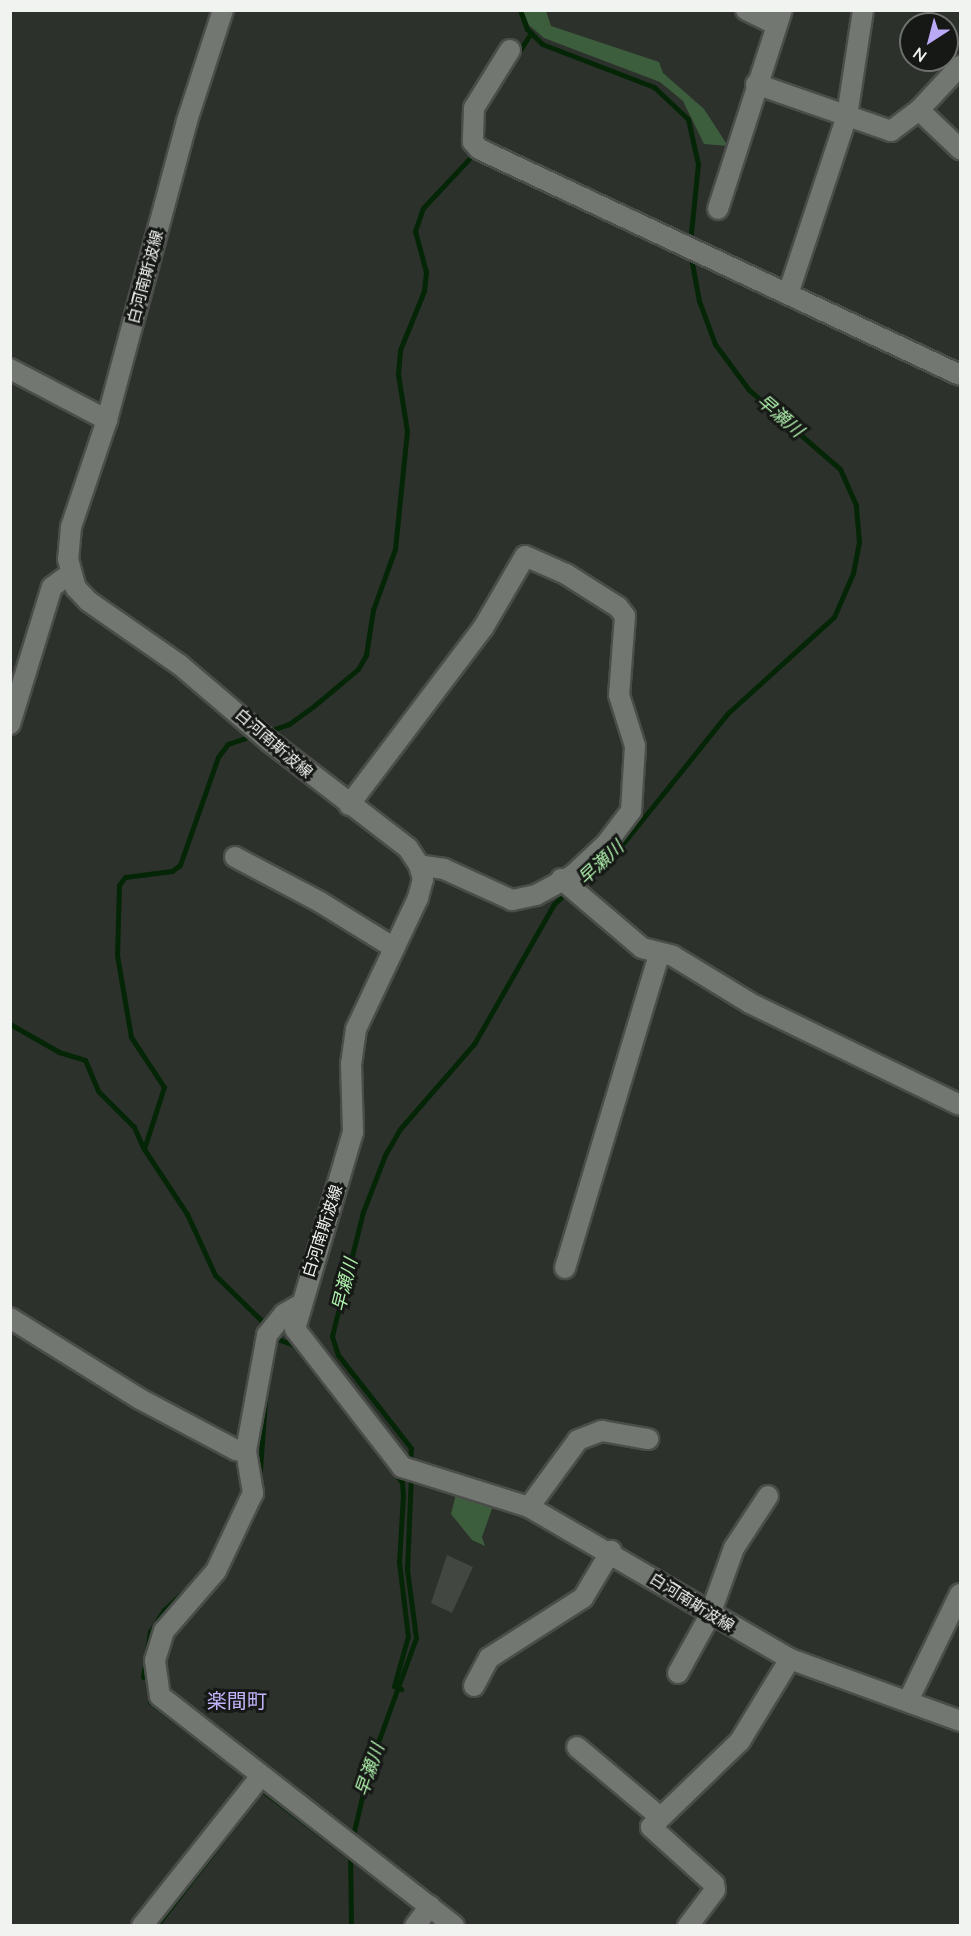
<!DOCTYPE html>
<meta charset="utf-8">
<style>
body{margin:0}
#map{position:relative;width:971px;height:1936px;overflow:hidden;background:#2c312c;font-family:Mulish,"Noto Sans JP",sans-serif}
div>[style]{position:absolute}
.green>*{inset:0;background:#3d5e3c}
.stream>*{height:5px;margin:-2.5px;padding:0 2.5px;transform-origin:2.5px;border-radius:2.5px;background:#052606}
.building>*{inset:0;background:#424741}
.roads{filter:drop-shadow(2px 0 #4a4d49) drop-shadow(-2px 0 #4a4d49) drop-shadow(0 2px #4a4d49) drop-shadow(0 -2px #4a4d49)}
.street>*{height:20px;margin:-10px;padding:0 10px;transform-origin:10px;border-radius:10px;background:#727771}
span{translate:-50% -50%;white-space:nowrap;text-align:center;line-height:1.15;-webkit-text-stroke:6px #161816;paint-order:stroke}
.street-label{font-size:16px;color:#f0f3f0}
.water-label{font-size:18px;color:#aff1ac;font-style:italic}
.quarter-label{font-size:20px;color:#c1b2f9}
.frame{position:absolute;inset:0;border:12px solid #f0f3f0;pointer-events:none}
.north{position:absolute;left:899px;top:12px;width:60px;height:60px;box-sizing:border-box;background:#161816;border:2px solid #6d706d;border-radius:50%;rotate:216deg;font-size:16px;font-weight:700;line-height:24px;text-align:center;color:#f0f3f0}
.north::after{content:'';display:block;margin:auto;width:21px;height:27px;background:#baaaf6;clip-path:polygon(50% 0,100% 100%,50% 72%,0 100%)}
</style>
<div id="map">
<div class="green">
<i style="clip-path:polygon(523px 11px,546px 11px,551px 26px,659px 62px,663px 73px,704px 109px,728px 146px,704px 144px,683px 101px,660px 82px,544px 38px,529px 25px)"></i>
<i style="clip-path:polygon(457px 1490px,494px 1503px,482px 1537px,485px 1546px,472px 1540px,451px 1514px)"></i>
</div>
<div class="stream">
<i style="left:520px;top:10px;width:20px;rotate:70deg"></i>
<i style="left:527px;top:29px;width:21px;rotate:45deg"></i>
<i style="left:542px;top:44px;width:120px;rotate:21deg"></i>
<i style="left:654px;top:87px;width:47px;rotate:43.3deg"></i>
<i style="left:688px;top:119px;width:46px;rotate:77.5deg"></i>
<i style="left:698px;top:164px;width:79px;rotate:95.8deg"></i>
<i style="left:516px;top:56px;width:27px;rotate:-57deg"></i>
<i style="left:266px;top:732px;width:24px;rotate:-19deg"></i>
<i style="left:289px;top:724px;width:32px;rotate:-36deg"></i>
<i style="left:315px;top:705px;width:56px;rotate:-39.9deg"></i>
<i style="left:358px;top:669px;width:16px;rotate:-60deg"></i>
<i style="left:366px;top:655px;width:46px;rotate:-81.2deg"></i>
<i style="left:373px;top:610px;width:65px;rotate:-70.2deg"></i>
<i style="left:395px;top:549px;width:119px;rotate:-84.2deg"></i>
<i style="left:407px;top:431px;width:58px;rotate:-99deg"></i>
<i style="left:398px;top:374px;width:24px;rotate:-85deg"></i>
<i style="left:400px;top:350px;width:64px;rotate:-67.9deg"></i>
<i style="left:424px;top:291px;width:19px;rotate:-84deg"></i>
<i style="left:426px;top:272px;width:42px;rotate:-105deg"></i>
<i style="left:415px;top:231px;width:24px;rotate:-71deg"></i>
<i style="left:423px;top:208px;width:67px;rotate:-46.8deg"></i>
<i style="left:254px;top:735px;width:28px;rotate:161deg"></i>
<i style="left:228px;top:744px;width:16px;rotate:128deg"></i>
<i style="left:218px;top:757px;width:114px;rotate:109.4deg"></i>
<i style="left:180px;top:865px;width:10px;rotate:143deg"></i>
<i style="left:172px;top:871px;width:47px;rotate:172.7deg"></i>
<i style="left:125px;top:877px;width:10px;rotate:127deg"></i>
<i style="left:119px;top:885px;width:70px;rotate:91.6deg"></i>
<i style="left:117px;top:955px;width:83px;rotate:80.3deg"></i>
<i style="left:131px;top:1037px;width:60px;rotate:56.6deg"></i>
<i style="left:164px;top:1087px;width:65px;rotate:107.9deg"></i>
<i style="left:144px;top:1149px;width:78px;rotate:56.5deg"></i>
<i style="left:187px;top:1214px;width:67px;rotate:65.3deg"></i>
<i style="left:215px;top:1275px;width:67px;rotate:44.4deg"></i>
<i style="left:577px;top:886px;width:66px;rotate:-43.2deg"></i>
<i style="left:625px;top:841px;width:164px;rotate:-51.2deg"></i>
<i style="left:728px;top:713px;width:143px;rotate:-42.2deg"></i>
<i style="left:834px;top:617px;width:48px;rotate:-66.6deg"></i>
<i style="left:853px;top:573px;width:32px;rotate:-79deg"></i>
<i style="left:859px;top:542px;width:37px;rotate:-95deg"></i>
<i style="left:856px;top:505px;width:39px;rotate:-114deg"></i>
<i style="left:840px;top:469px;width:121px;rotate:-139deg"></i>
<i style="left:749px;top:390px;width:57px;rotate:-126.5deg"></i>
<i style="left:715px;top:344px;width:46px;rotate:-110.4deg"></i>
<i style="left:699px;top:301px;width:50px;rotate:-100.4deg"></i>
<i style="left:10px;top:1024px;width:56px;rotate:29.7deg"></i>
<i style="left:59px;top:1052px;width:27px;rotate:17deg"></i>
<i style="left:85px;top:1060px;width:34px;rotate:67deg"></i>
<i style="left:98px;top:1091px;width:51px;rotate:45deg"></i>
<i style="left:134px;top:1127px;width:24px;rotate:66deg"></i>
<i style="left:274px;top:1344px;width:6px;rotate:-81deg"></i>
<i style="left:275px;top:1338px;width:20px;rotate:20deg"></i>
<i style="left:294px;top:1345px;width:145px;rotate:52deg"></i>
<i style="left:410px;top:1465px;width:17px;rotate:-87deg"></i>
<i style="left:411px;top:1448px;width:118px;rotate:-128.1deg"></i>
<i style="left:338px;top:1355px;width:20px;rotate:-108deg"></i>
<i style="left:332px;top:1336px;width:128px;rotate:-76deg"></i>
<i style="left:363px;top:1212px;width:61px;rotate:-68.9deg"></i>
<i style="left:385px;top:1155px;width:30px;rotate:-60deg"></i>
<i style="left:400px;top:1129px;width:113px;rotate:-49deg"></i>
<i style="left:474px;top:1044px;width:161px;rotate:-60.3deg"></i>
<i style="left:554px;top:904px;width:21px;rotate:-43deg"></i>
<i style="left:391px;top:1469px;width:17px;rotate:50deg"></i>
<i style="left:402px;top:1482px;width:13px;rotate:86deg"></i>
<i style="left:403px;top:1495px;width:67px;rotate:93.4deg"></i>
<i style="left:399px;top:1562px;width:75px;rotate:83.1deg"></i>
<i style="left:408px;top:1636px;width:52px;rotate:105.6deg"></i>
<i style="left:394px;top:1686px;width:8px;rotate:23deg"></i>
<i style="left:260px;top:1470px;width:69px;rotate:-85.9deg"></i>
<i style="left:143px;top:1677px;width:46px;rotate:-81.2deg"></i>
<i style="left:150px;top:1632px;width:26px;rotate:-58deg"></i>
<i style="left:164px;top:1610px;width:47px;rotate:-43.3deg"></i>
<i style="left:150px;top:1702px;width:117px;rotate:37.4deg"></i>
<i style="left:352px;top:1840px;width:75px;rotate:-76.9deg"></i>
<i style="left:369px;top:1767px;width:137px;rotate:-70deg"></i>
<i style="left:416px;top:1638px;width:69px;rotate:-97.5deg"></i>
<i style="left:407px;top:1570px;width:96px;rotate:-87.6deg"></i>
<i style="left:350px;top:1850px;width:76px;rotate:89.2deg"></i>
<i style="left:156px;top:1926px;width:172px;rotate:-52.1deg"></i>
<i style="left:262px;top:1790px;width:110px;rotate:37.6deg"></i>
</div>
<div class="building">
<i style="clip-path:polygon(447px 1555px,473px 1567px,452px 1613px,431px 1603px)"></i>
</div>
<div class="roads">
<div class="street">
<i style="left:223px;top:10px;width:117px;rotate:108deg"></i>
<i style="left:187px;top:121px;width:310px;rotate:105deg"></i>
<i style="left:107px;top:420px;width:113px;rotate:108.6deg"></i>
<i style="left:71px;top:527px;width:32px;rotate:95deg"></i>
<i style="left:68px;top:559px;width:30px;rotate:75deg"></i>
<i style="left:76px;top:588px;width:18px;rotate:47deg"></i>
<i style="left:88px;top:601px;width:112px;rotate:34.8deg"></i>
<i style="left:180px;top:665px;width:117px;rotate:40.5deg"></i>
<i style="left:269px;top:741px;width:175px;rotate:37.6deg"></i>
<i style="left:408px;top:848px;width:20px;rotate:57deg"></i>
<i style="left:419px;top:865px;width:15px;rotate:74deg"></i>
<i style="left:423px;top:879px;width:20px;rotate:105deg"></i>
<i style="left:418px;top:898px;width:145px;rotate:115.3deg"></i>
<i style="left:356px;top:1029px;width:35px;rotate:98deg"></i>
<i style="left:351px;top:1064px;width:68px;rotate:88.3deg"></i>
<i style="left:353px;top:1132px;width:205px;rotate:106.4deg"></i>
<i style="left:295px;top:1329px;width:175px;rotate:52.2deg"></i>
<i style="left:402px;top:1467px;width:133px;rotate:17.5deg"></i>
<i style="left:529px;top:1507px;width:302px;rotate:30.2deg"></i>
<i style="left:790px;top:1659px;width:181px;rotate:20deg"></i>
<i style="left:746px;top:10px;width:34px;rotate:26deg"></i>
<i style="left:510px;top:50px;width:68px;rotate:121.8deg"></i>
<i style="left:474px;top:108px;width:34px;rotate:92deg"></i>
<i style="left:473px;top:142px;width:9px;rotate:49deg"></i>
<i style="left:479px;top:149px;width:531px;rotate:25.17deg"></i>
<i style="left:756px;top:84px;width:143px;rotate:19.2deg"></i>
<i style="left:891px;top:131px;width:35px;rotate:-37deg"></i>
<i style="left:919px;top:110px;width:60px;rotate:-47deg"></i>
<i style="left:919px;top:110px;width:57px;rotate:43.6deg"></i>
<i style="left:718px;top:209px;width:209px;rotate:-72.2deg"></i>
<i style="left:789px;top:291px;width:184px;rotate:-71.7deg"></i>
<i style="left:847px;top:116px;width:107px;rotate:-81.4deg"></i>
<i style="left:10px;top:369px;width:110px;rotate:27.7deg"></i>
<i style="left:10px;top:724px;width:143px;rotate:-73deg"></i>
<i style="left:52px;top:587px;width:22px;rotate:-36deg"></i>
<i style="left:349px;top:805px;width:222px;rotate:-52.9deg"></i>
<i style="left:483px;top:628px;width:83px;rotate:-59.7deg"></i>
<i style="left:525px;top:556px;width:45px;rotate:23.7deg"></i>
<i style="left:566px;top:574px;width:62px;rotate:32.4deg"></i>
<i style="left:618px;top:607px;width:11px;rotate:52deg"></i>
<i style="left:625px;top:616px;width:79px;rotate:94.3deg"></i>
<i style="left:619px;top:695px;width:53px;rotate:72.6deg"></i>
<i style="left:635px;top:746px;width:65px;rotate:93.5deg"></i>
<i style="left:631px;top:811px;width:41px;rotate:127.1deg"></i>
<i style="left:606px;top:844px;width:45px;rotate:136.8deg"></i>
<i style="left:573px;top:875px;width:42px;rotate:151.6deg"></i>
<i style="left:536px;top:895px;width:25px;rotate:168deg"></i>
<i style="left:512px;top:900px;width:75px;rotate:-155.5deg"></i>
<i style="left:444px;top:869px;width:25px;rotate:-171deg"></i>
<i style="left:235px;top:857px;width:96px;rotate:27.9deg"></i>
<i style="left:320px;top:902px;width:86px;rotate:31.7deg"></i>
<i style="left:561px;top:879px;width:106px;rotate:40.4deg"></i>
<i style="left:642px;top:948px;width:32px;rotate:14deg"></i>
<i style="left:673px;top:956px;width:90px;rotate:31.4deg"></i>
<i style="left:750px;top:1003px;width:233px;rotate:25.9deg"></i>
<i style="left:565px;top:1268px;width:328px;rotate:-73.3deg"></i>
<i style="left:10px;top:1318px;width:153px;rotate:31.9deg"></i>
<i style="left:140px;top:1399px;width:109px;rotate:28deg"></i>
<i style="left:236px;top:1450px;width:10px;rotate:6deg"></i>
<i style="left:246px;top:1451px;width:118px;rotate:-79.7deg"></i>
<i style="left:267px;top:1335px;width:27px;rotate:-51deg"></i>
<i style="left:284px;top:1314px;width:16px;rotate:-30deg"></i>
<i style="left:246px;top:1451px;width:43px;rotate:80.5deg"></i>
<i style="left:253px;top:1493px;width:86px;rotate:115.4deg"></i>
<i style="left:216px;top:1571px;width:79px;rotate:130.9deg"></i>
<i style="left:164px;top:1631px;width:31px;rotate:107deg"></i>
<i style="left:155px;top:1661px;width:35px;rotate:82deg"></i>
<i style="left:160px;top:1696px;width:373px;rotate:38deg"></i>
<i style="left:529px;top:1507px;width:83px;rotate:-53.8deg"></i>
<i style="left:578px;top:1440px;width:26px;rotate:-21deg"></i>
<i style="left:602px;top:1431px;width:47px;rotate:9.9deg"></i>
<i style="left:678px;top:1673px;width:66px;rotate:-61.1deg"></i>
<i style="left:710px;top:1615px;width:71px;rotate:-70.3deg"></i>
<i style="left:734px;top:1548px;width:62px;rotate:-56.8deg"></i>
<i style="left:474px;top:1686px;width:32px;rotate:-62deg"></i>
<i style="left:489px;top:1658px;width:112px;rotate:-32.6deg"></i>
<i style="left:583px;top:1598px;width:55px;rotate:-59.2deg"></i>
<i style="left:908px;top:1701px;width:119px;rotate:-64.1deg"></i>
<i style="left:577px;top:1747px;width:107px;rotate:40.1deg"></i>
<i style="left:142px;top:1926px;width:190px;rotate:-51.6deg"></i>
<i style="left:415px;top:1926px;width:25px;rotate:-53deg"></i>
<i style="left:688px;top:1926px;width:45px;rotate:-53.1deg"></i>
<i style="left:715px;top:1890px;width:6px;rotate:-99deg"></i>
<i style="left:714px;top:1884px;width:85px;rotate:-137.9deg"></i>
<i style="left:651px;top:1827px;width:124px;rotate:-44deg"></i>
<i style="left:740px;top:1741px;width:96px;rotate:-58.6deg"></i>
</div>
</div>
<div class="street-label">
<span style="left:145px;top:277px;rotate:-75deg">白河南斯波線</span>
<span style="left:274px;top:743px;rotate:41deg">白河南斯波線</span>
<span style="left:322px;top:1231px;rotate:-72deg">白河南斯波線</span>
<span style="left:692px;top:1602px;rotate:32deg">白河南斯波線</span>
</div>
<div class="water-label">
<span style="left:780px;top:416px;rotate:41deg">早瀬川</span>
<span style="left:601px;top:863px;rotate:-43deg">早瀬川</span>
<span style="left:345px;top:1285px;rotate:-76deg">早瀬川</span>
<span style="left:370px;top:1770px;rotate:-71deg">早瀬川</span>
</div>
<div class="quarter-label">
<span style="left:237px;top:1700px">楽間町</span>
</div>
<div class="frame"></div>
<div class="north">N</div>
</div>
